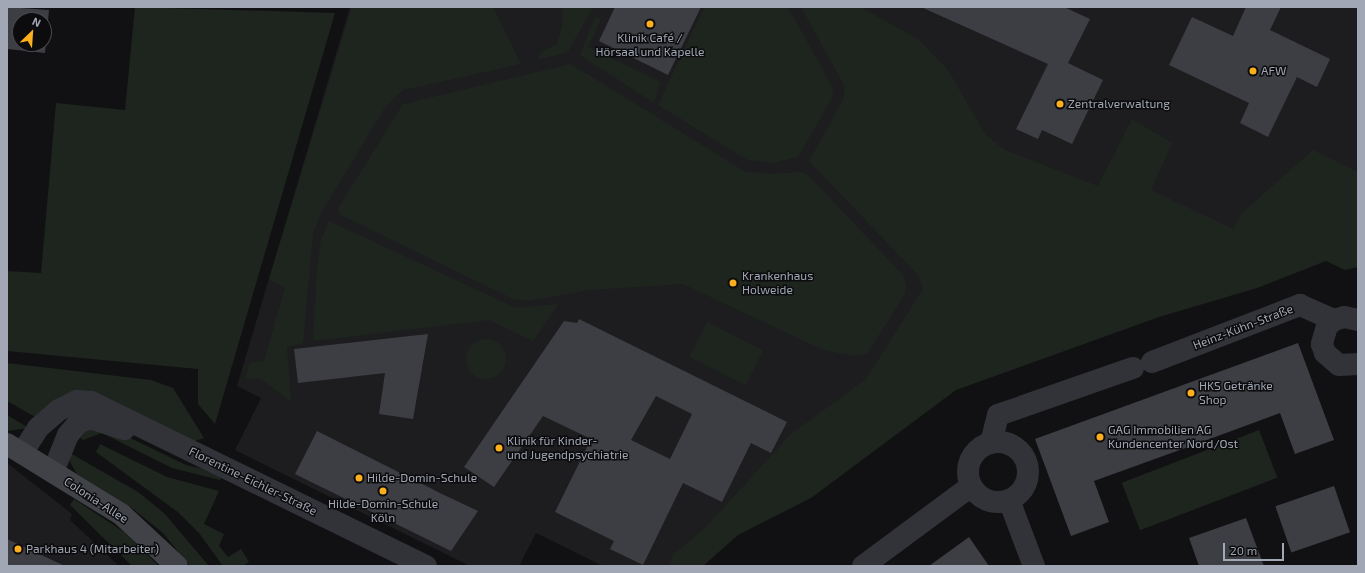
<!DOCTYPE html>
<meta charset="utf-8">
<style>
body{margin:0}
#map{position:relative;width:1365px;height:573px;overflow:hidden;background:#111113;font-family:"Exo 2",sans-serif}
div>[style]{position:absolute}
.built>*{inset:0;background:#1d1d20}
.green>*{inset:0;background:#1d251e;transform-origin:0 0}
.round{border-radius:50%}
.building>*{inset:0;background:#3d3e43;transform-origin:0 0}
.minor>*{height:22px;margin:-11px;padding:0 11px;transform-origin:11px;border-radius:11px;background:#323338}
.minor>.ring{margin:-11px;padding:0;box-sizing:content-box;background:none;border:22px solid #323338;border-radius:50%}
.secondary>*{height:22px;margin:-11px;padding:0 11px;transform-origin:11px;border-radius:11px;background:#404248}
.dots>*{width:11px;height:11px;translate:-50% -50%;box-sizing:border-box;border:2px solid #0c0c0e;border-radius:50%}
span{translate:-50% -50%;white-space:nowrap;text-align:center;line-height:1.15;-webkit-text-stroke:3px #0c0c0e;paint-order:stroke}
.poi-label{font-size:12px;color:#a1a7b4}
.left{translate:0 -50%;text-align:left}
.street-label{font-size:12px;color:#a1a7b4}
.frame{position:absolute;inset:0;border:8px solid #a1a7b4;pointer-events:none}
.north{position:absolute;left:12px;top:12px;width:40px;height:40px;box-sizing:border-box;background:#0c0c0e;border:1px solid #484a50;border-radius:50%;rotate:25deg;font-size:11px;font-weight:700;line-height:16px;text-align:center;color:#a1a7b4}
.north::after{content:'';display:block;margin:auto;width:14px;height:18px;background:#fdaf1e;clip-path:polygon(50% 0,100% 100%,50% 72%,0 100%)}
.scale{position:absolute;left:1223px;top:543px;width:61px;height:18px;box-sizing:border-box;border:2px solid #a1a7b4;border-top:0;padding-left:5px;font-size:12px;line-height:14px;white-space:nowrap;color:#a1a7b4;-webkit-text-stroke:3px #0c0c0e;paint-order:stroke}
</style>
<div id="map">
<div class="built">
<i style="clip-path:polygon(350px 7px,1358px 7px,1358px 242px,1243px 268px,927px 401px,736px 534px,700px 566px,603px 566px,536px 533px,519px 566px,470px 566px,235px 450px,261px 398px,237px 386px)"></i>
<i style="clip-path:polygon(7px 463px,72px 514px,70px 520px,119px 566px,7px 566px)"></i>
</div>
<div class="green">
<i style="clip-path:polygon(135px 7px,335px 13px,215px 424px,198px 404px,198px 369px,7px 351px,7px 271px,41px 273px,56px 103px,125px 110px)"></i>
<i style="clip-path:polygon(352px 7px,493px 7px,521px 64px,403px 90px,386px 106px,320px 215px,313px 233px,303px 343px,287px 347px,291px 402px,261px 379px,245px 378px,250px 363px,264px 361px,285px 288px,269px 279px)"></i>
<i style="clip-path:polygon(562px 7px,593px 7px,568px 52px,537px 60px,541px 52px,557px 44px,563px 23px)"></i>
<i style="clip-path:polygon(704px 7px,788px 7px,833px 88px,832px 98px,798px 157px,772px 163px,747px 160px,658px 105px)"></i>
<i style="clip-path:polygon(801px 7px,860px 7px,918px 39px,948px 70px,986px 135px,1005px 150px,1098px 186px,1132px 119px,1172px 143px,1151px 190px,1233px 229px,1241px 214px,1313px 150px,1358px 172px,1358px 267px,1345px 270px,1326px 261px,1257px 288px,1159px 317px,956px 390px,811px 498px,738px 535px,703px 566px,669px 566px,673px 555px,705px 528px,790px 435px,866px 379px,923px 289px,918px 275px,809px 161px,843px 100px,845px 87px)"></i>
<i style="clip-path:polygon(595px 17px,601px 19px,588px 47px,661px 82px,654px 103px,580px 55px)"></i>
<i style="clip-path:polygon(571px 64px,744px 171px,772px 174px,801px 172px,808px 175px,903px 275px,906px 285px,905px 294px,867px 354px,853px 356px,823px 350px,683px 284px,589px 290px,527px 301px,513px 299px,341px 215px,337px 210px,403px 104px)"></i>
<i style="clip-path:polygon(329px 221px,516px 308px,559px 304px,533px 341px,489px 320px,313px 341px,317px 268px,321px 240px)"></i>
<i style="left:707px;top:322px;width:63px;height:39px;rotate:27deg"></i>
<i class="round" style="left:466px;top:339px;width:40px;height:40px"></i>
<i style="clip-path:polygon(7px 363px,151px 380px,173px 388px,204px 438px,194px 441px,112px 401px,39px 419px,7px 401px)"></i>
<i style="clip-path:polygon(7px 415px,29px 428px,7px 431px)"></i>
<i style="clip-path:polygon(90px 427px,126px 436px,186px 465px,224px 474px,220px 480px,172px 468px,102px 433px,83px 440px,77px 434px)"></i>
<i style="left:1259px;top:430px;width:51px;height:147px;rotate:69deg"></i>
<i style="clip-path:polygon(100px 444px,167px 477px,219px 491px,204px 524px,224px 534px,219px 546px,228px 557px,241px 549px,249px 562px,243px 566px,223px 566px,199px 533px,179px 513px,96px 452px)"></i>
<i style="clip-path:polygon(70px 453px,138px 492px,164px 513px,209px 566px,190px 566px,163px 533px,132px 508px,77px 474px,70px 462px)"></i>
<i style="clip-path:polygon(74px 499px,124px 532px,159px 566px,132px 566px,70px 505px)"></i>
</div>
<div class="building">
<i style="clip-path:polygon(evenodd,7px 7px,49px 10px,45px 53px,7px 49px,7px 7px,20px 20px,44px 20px,44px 44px,20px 44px,20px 20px)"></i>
<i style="clip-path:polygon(615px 7px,701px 7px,668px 75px,599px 41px)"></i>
<i style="clip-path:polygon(921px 7px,1064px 7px,1090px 19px,1068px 63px,1103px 80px,1072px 144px,1042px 130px,1038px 139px,1016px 129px,1048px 64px)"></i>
<i style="clip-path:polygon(1246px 7px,1281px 7px,1270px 30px,1330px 59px,1317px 87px,1297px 77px,1268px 137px,1240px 123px,1249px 103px,1169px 65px,1192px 17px,1233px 36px)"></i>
<i style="clip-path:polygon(evenodd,579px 319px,787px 422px,771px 453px,751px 443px,722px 502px,683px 483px,643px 565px,610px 549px,614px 541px,555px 512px,591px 439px,543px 416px,494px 487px,464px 467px,564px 321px,577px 323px,579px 319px,656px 396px,692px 414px,670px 459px,631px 440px,656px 396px)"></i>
<i style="clip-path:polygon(428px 334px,413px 419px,379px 414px,385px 373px,298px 383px,294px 349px)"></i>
<i style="clip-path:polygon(1298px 343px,1334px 440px,1295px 454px,1280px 413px,1188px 447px,1094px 481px,1109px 522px,1071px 536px,1035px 439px)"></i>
<i style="clip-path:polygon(317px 431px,442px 494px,478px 511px,451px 551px,295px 474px)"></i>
<i style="left:1334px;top:486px;width:49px;height:62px;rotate:71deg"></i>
<i style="clip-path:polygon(1246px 518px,1264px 566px,1199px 566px,1189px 538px)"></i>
<i style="clip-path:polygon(969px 537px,989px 566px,929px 566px)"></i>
<i style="clip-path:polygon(7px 539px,65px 566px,7px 566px)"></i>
</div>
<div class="minor">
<i style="left:1358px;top:320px;width:14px;rotate:-168deg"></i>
<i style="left:1344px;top:317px;width:10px;rotate:163deg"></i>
<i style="left:1334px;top:320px;width:9px;rotate:139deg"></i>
<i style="left:1327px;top:326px;width:19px;rotate:106deg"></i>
<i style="left:1322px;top:344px;width:9px;rotate:72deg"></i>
<i style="left:1325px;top:353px;width:18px;rotate:41deg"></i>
<i style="left:1339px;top:365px;width:19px;rotate:-3deg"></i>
<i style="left:1152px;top:362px;width:159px;rotate:-21.1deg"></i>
<i style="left:1300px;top:305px;width:37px;rotate:24deg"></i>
<i class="ring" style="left:968px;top:442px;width:38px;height:38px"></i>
<i style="left:991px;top:443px;width:29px;rotate:-76deg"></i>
<i style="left:998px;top:415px;width:143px;rotate:-19.2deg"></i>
<i style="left:22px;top:453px;width:30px;rotate:-57deg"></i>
<i style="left:38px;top:428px;width:28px;rotate:-41deg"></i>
<i style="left:59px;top:410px;width:20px;rotate:-27deg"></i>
<i style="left:77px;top:401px;width:14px;rotate:4deg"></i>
<i style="left:91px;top:402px;width:373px;rotate:26.1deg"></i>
<i style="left:53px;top:472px;width:40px;rotate:-68deg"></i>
<i style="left:68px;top:435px;width:16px;rotate:-50deg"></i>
<i style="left:78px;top:423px;width:13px;rotate:-23deg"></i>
<i style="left:90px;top:418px;width:36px;rotate:18deg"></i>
<i style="left:1009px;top:500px;width:71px;rotate:69.3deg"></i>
<i style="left:863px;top:566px;width:134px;rotate:-36.5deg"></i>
</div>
<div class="secondary">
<i style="left:7px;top:444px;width:134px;rotate:31.6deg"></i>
<i style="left:121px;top:514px;width:76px;rotate:42.9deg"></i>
</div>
<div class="dots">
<i style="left:650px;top:24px;background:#fdaf1e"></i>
<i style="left:1253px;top:71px;background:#fdaf1e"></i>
<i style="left:1060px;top:104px;background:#fdaf1e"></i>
<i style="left:733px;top:283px;background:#fdaf1e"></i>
<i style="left:1191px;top:393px;background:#fdaf1e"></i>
<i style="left:1100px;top:437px;background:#fdaf1e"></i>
<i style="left:499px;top:448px;background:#fdaf1e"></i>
<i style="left:359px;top:478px;background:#fdaf1e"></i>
<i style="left:383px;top:491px;background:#fdaf1e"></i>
<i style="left:18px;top:549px;background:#fdaf1e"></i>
</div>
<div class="poi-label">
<span style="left:650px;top:45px">Klinik Café /<br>Hörsaal und Kapelle</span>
<span class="left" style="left:1261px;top:71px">AFW</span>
<span class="left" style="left:1068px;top:104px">Zentralverwaltung</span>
<span class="left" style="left:742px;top:283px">Krankenhaus<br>Holweide</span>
<span class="left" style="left:1199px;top:393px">HKS Getränke<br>Shop</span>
<span class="left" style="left:1108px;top:437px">GAG Immobilien AG<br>Kundencenter Nord/Ost</span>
<span class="left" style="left:507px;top:448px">Klinik für Kinder-<br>und Jugendpsychiatrie</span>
<span class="left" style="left:367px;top:478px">Hilde-Domin-Schule</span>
<span style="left:383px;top:511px">Hilde-Domin-Schule<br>Köln</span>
<span class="left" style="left:26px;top:549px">Parkhaus 4 (Mitarbeiter)</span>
</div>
<div class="street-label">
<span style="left:1243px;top:327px;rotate:-21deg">Heinz-Kühn-Straße</span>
<span style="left:253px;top:481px;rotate:26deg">Florentine-Eichler-Straße</span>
<span style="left:96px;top:500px;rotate:33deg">Colonia-Allee</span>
</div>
<div class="frame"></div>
<div class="north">N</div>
<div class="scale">20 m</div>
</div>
